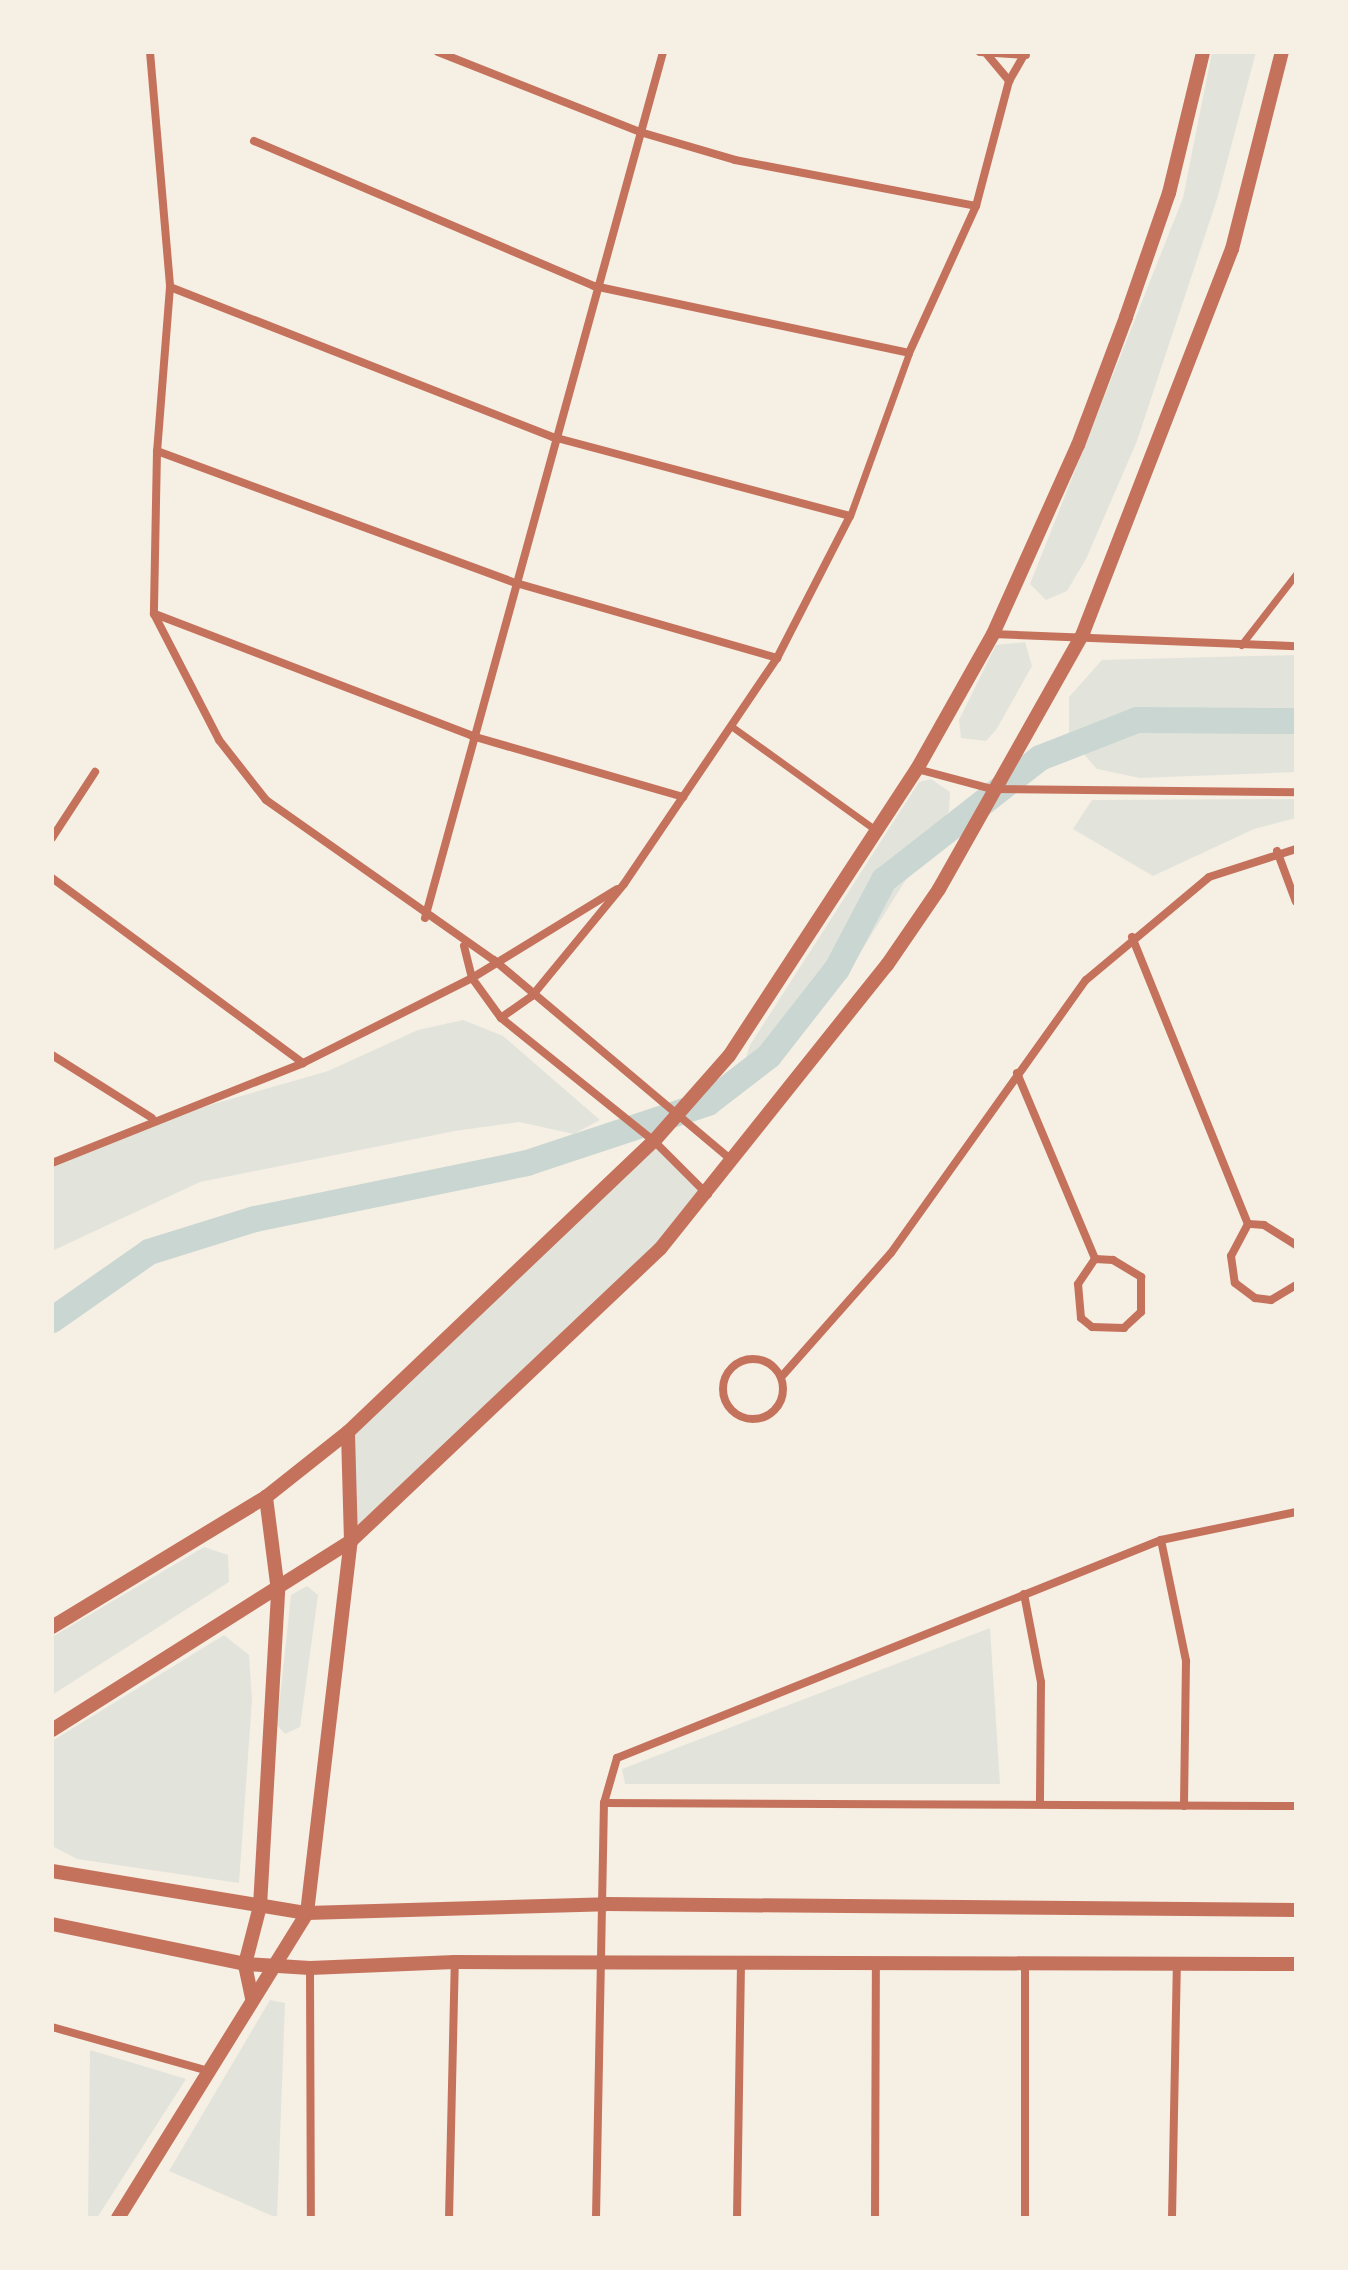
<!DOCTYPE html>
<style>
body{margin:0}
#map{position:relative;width:1348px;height:2270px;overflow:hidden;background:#f6efe4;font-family:"Nunito Sans",sans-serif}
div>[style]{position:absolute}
.green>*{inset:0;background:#e2e4dc}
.canal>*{height:26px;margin:-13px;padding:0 13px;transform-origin:13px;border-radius:13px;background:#c9d6d2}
.pedestrian>*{height:7px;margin:-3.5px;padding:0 3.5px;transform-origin:3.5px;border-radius:3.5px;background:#c5725c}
.minor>*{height:8px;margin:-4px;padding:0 4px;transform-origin:4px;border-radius:4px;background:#c5725c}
.minor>.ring{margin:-4px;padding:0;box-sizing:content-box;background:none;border:8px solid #c5725c;border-radius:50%}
.tertiary>*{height:14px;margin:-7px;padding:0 7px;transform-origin:7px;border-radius:7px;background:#c5725c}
span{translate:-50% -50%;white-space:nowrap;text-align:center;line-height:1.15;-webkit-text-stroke:8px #f6efe4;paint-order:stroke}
.frame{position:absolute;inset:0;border:54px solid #f6efe4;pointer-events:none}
</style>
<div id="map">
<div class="green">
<i style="clip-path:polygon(1212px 52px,1256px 52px,1218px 196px,1137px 441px,1086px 559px,1067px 591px,1046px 600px,1030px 584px,1183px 198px)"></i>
<i style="clip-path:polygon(1025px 642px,1032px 666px,996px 730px,986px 741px,961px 738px,959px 720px,996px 645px)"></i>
<i style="clip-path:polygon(1296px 655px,1296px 772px,1140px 778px,1097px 769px,1069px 738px,1069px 697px,1102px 660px)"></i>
<i style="clip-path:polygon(931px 779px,950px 792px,949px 811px,858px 956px,775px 1067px,761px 1075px,743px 1067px,750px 1045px,919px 782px)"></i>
<i style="clip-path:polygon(1296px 799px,1296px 818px,1254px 829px,1153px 876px,1073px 829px,1092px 800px)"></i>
<i style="clip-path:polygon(463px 1020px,503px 1036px,600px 1120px,574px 1134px,519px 1122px,455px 1131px,200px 1182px,52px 1251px,52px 1167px,161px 1119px,328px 1071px,418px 1030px)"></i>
<i style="clip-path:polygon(655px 1142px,707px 1195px,351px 1539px,350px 1453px,357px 1423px)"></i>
<i style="clip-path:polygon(204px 1547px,228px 1555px,229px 1582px,52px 1695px,52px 1637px)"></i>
<i style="clip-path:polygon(307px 1586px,318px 1595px,300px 1727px,285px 1734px,277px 1725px,291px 1595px)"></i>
<i style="clip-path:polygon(990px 1628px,1000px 1784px,625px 1784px,622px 1769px)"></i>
<i style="clip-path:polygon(224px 1635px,249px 1655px,252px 1700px,239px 1883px,77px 1859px,52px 1846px,52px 1741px)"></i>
<i style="clip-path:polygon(270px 2000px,285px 2003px,277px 2218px,169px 2171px)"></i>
<i style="clip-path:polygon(90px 2050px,186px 2079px,97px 2218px,88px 2218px)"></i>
</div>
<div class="canal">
<i style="left:52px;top:1320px;width:118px;rotate:-35deg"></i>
<i style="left:149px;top:1252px;width:111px;rotate:-17.3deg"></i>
<i style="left:255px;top:1219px;width:278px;rotate:-11.6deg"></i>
<i style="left:527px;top:1163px;width:191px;rotate:-18.3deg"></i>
<i style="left:708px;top:1103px;width:77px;rotate:-37.6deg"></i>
<i style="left:769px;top:1056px;width:110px;rotate:-52deg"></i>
<i style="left:837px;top:969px;width:101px;rotate:-62.2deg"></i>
<i style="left:884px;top:880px;width:198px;rotate:-38deg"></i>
<i style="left:1040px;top:758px;width:104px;rotate:-21.4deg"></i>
<i style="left:1137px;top:720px;width:159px;rotate:0.4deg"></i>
</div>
<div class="pedestrian">
<i style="left:850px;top:516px;width:173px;rotate:-70.1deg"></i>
<i style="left:1241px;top:645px;width:90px;rotate:-52.2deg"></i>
<i style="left:731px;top:726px;width:180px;rotate:35.7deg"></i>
</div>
<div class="minor">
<i style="left:150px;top:52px;width:236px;rotate:85.1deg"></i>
<i style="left:170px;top:287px;width:165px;rotate:94.5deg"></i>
<i style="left:157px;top:451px;width:163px;rotate:91.1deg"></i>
<i style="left:154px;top:614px;width:142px;rotate:62.7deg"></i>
<i style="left:219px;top:740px;width:76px;rotate:51.9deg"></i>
<i style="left:266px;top:800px;width:279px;rotate:35.1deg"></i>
<i style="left:494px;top:960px;width:312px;rotate:40.1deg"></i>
<i style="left:438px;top:52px;width:217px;rotate:21.6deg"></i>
<i style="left:640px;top:132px;width:99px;rotate:16.4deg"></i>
<i style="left:735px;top:160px;width:245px;rotate:10.8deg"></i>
<i style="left:980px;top:52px;width:46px;rotate:3.7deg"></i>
<i style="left:985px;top:52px;width:38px;rotate:50deg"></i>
<i style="left:254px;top:141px;width:370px;rotate:23.1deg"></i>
<i style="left:594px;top:286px;width:322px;rotate:12deg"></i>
<i style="left:909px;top:353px;width:162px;rotate:-65.5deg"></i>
<i style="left:976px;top:206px;width:129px;rotate:-75.2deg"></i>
<i style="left:1009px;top:81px;width:34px;rotate:-60deg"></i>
<i style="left:170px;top:287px;width:411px;rotate:21.4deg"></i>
<i style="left:553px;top:437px;width:307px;rotate:14.9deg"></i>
<i style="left:850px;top:516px;width:160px;rotate:117.2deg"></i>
<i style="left:777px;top:658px;width:273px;rotate:124.1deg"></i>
<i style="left:624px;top:884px;width:145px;rotate:129.4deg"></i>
<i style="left:532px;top:996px;width:38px;rotate:145deg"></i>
<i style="left:157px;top:451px;width:382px;rotate:20.2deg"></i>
<i style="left:516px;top:583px;width:272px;rotate:16deg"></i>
<i style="left:155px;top:614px;width:340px;rotate:21deg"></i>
<i style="left:472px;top:736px;width:220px;rotate:16.1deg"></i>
<i style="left:993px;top:634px;width:303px;rotate:2.3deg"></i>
<i style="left:917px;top:769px;width:78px;rotate:14.9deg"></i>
<i style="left:992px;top:789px;width:304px;rotate:0.6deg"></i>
<i style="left:52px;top:838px;width:79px;rotate:-56.9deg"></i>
<i style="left:1277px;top:851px;width:54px;rotate:69.6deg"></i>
<i style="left:52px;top:878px;width:312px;rotate:36.4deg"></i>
<i style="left:425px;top:918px;width:898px;rotate:-74.63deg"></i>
<i style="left:1132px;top:937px;width:310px;rotate:68deg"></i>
<i style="left:464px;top:946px;width:33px;rotate:76deg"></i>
<i style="left:472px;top:978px;width:49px;rotate:54.1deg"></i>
<i style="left:501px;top:1018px;width:196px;rotate:38.8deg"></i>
<i style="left:654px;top:1141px;width:76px;rotate:45deg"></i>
<i style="left:52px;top:1055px;width:118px;rotate:32.2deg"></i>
<i style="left:1017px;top:1073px;width:202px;rotate:67.2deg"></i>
<i style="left:1095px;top:1259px;width:18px;rotate:3deg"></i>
<i style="left:1113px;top:1260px;width:33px;rotate:31deg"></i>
<i style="left:1141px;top:1277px;width:35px;rotate:90deg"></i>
<i style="left:1141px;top:1312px;width:23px;rotate:137deg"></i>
<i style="left:1124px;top:1328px;width:32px;rotate:-178deg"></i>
<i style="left:1092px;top:1327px;width:14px;rotate:-141deg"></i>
<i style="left:1081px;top:1318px;width:34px;rotate:-95deg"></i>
<i style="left:1078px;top:1284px;width:30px;rotate:-56deg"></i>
<i style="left:52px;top:1163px;width:270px;rotate:-21.7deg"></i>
<i style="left:303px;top:1063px;width:189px;rotate:-26.7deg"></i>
<i style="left:472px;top:978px;width:170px;rotate:-31.5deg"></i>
<i style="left:1296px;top:1245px;width:38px;rotate:-148deg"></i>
<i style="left:1264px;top:1225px;width:16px;rotate:-176deg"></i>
<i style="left:1248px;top:1224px;width:36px;rotate:118deg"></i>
<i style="left:1231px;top:1256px;width:27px;rotate:82deg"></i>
<i style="left:1235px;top:1283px;width:25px;rotate:37deg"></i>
<i style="left:1255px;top:1298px;width:16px;rotate:7deg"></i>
<i style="left:1271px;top:1300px;width:29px;rotate:-31deg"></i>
<i class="ring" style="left:723px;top:1359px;width:52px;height:52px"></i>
<i style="left:783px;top:1375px;width:163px;rotate:-48.5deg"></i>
<i style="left:891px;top:1253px;width:335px;rotate:-54.5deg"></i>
<i style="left:1086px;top:980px;width:160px;rotate:-39.9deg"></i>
<i style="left:1209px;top:877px;width:91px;rotate:-17.8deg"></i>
<i style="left:1161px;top:1540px;width:124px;rotate:78.3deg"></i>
<i style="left:1186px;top:1661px;width:145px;rotate:90.8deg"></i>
<i style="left:1024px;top:1594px;width:90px;rotate:79.1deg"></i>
<i style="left:1041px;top:1682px;width:119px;rotate:90.5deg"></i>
<i style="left:604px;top:1803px;width:692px;rotate:0.25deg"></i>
<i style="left:310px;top:1968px;width:250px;rotate:89.8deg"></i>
<i style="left:52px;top:2027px;width:163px;rotate:15.7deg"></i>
<i style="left:449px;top:2218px;width:256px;rotate:-88.7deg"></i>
<i style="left:596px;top:2218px;width:415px;rotate:-88.9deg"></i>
<i style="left:604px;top:1803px;width:47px;rotate:-73.9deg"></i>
<i style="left:617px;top:1758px;width:586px;rotate:-21.84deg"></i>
<i style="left:1161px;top:1540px;width:138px;rotate:-11.7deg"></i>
<i style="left:737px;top:2218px;width:254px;rotate:-89.1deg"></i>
<i style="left:875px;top:2218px;width:251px;rotate:-89.8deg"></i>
<i style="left:1025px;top:2218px;width:253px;rotate:-90deg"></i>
<i style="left:1172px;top:2218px;width:255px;rotate:-88.9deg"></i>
</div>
<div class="tertiary">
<i style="left:52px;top:1627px;width:250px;rotate:-31.3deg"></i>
<i style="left:266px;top:1497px;width:105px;rotate:-38.4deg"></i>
<i style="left:348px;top:1432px;width:422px;rotate:-43.6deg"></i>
<i style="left:654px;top:1141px;width:113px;rotate:-48.6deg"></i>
<i style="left:729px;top:1056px;width:343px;rotate:-56.8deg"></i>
<i style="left:917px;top:769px;width:155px;rotate:-60.6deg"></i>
<i style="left:993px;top:634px;width:207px;rotate:-65.8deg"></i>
<i style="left:1078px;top:445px;width:137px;rotate:-69.4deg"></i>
<i style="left:1126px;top:317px;width:131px;rotate:-70.9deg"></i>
<i style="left:1169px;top:193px;width:145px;rotate:-76.4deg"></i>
<i style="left:52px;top:1730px;width:354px;rotate:-32.3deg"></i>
<i style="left:351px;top:1541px;width:425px;rotate:-43.4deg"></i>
<i style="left:660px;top:1249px;width:364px;rotate:-51.4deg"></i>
<i style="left:887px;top:965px;width:92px;rotate:-55.6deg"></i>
<i style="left:939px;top:889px;width:294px;rotate:-60.6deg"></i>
<i style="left:1083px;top:633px;width:412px;rotate:-68.8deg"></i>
<i style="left:1232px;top:249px;width:203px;rotate:-75.8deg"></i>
<i style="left:52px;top:1871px;width:258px;rotate:9.4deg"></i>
<i style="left:307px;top:1913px;width:299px;rotate:-1.7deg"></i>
<i style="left:606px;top:1904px;width:690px;rotate:0.5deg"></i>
<i style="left:52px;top:1924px;width:197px;rotate:11.7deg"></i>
<i style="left:245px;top:1964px;width:65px;rotate:3.5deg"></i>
<i style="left:310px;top:1968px;width:145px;rotate:-2.4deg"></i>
<i style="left:455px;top:1962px;width:841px;rotate:0.14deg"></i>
<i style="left:252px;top:1998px;width:35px;rotate:-102deg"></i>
<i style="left:245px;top:1964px;width:60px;rotate:-75.5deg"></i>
<i style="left:260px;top:1906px;width:316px;rotate:-86.7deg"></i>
<i style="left:278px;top:1591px;width:95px;rotate:-97.3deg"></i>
<i style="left:118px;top:2218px;width:359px;rotate:-58.2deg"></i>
<i style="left:307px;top:1913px;width:375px;rotate:-83.3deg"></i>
<i style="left:351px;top:1541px;width:109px;rotate:-91.6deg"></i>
</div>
<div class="frame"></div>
</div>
